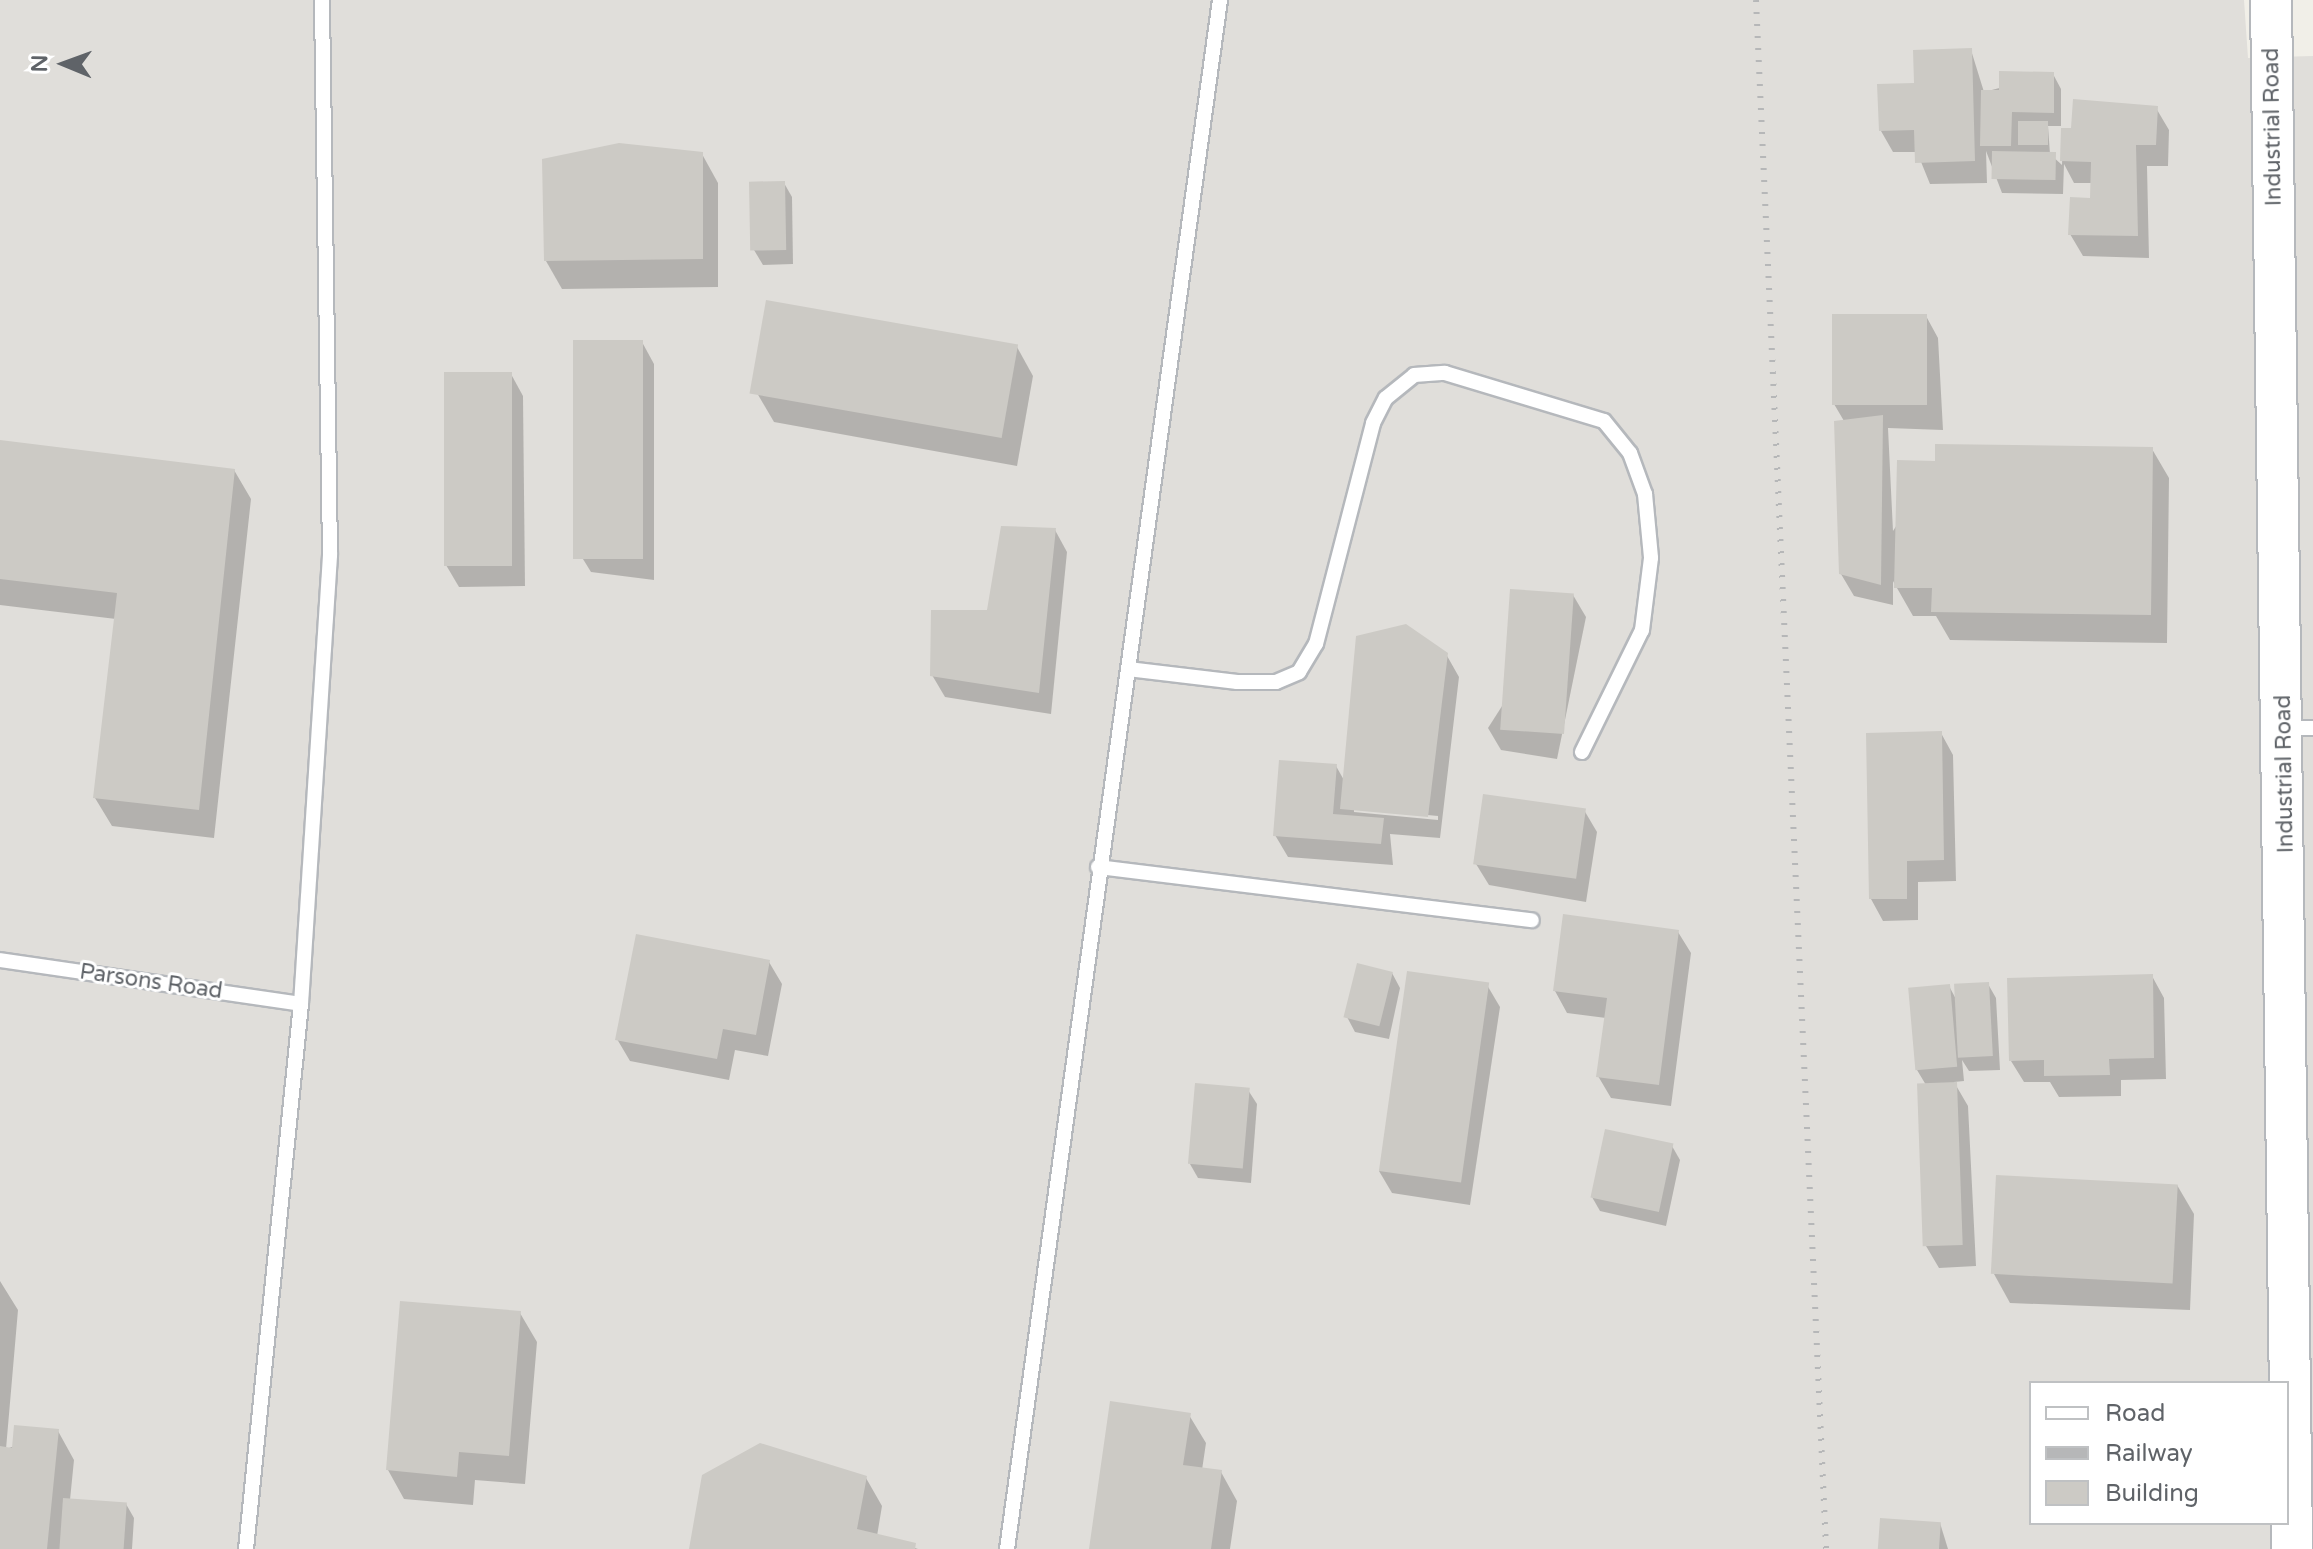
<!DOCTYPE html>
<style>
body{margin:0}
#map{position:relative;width:2313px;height:1549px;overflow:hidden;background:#f1efe8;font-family:"Varela Round",sans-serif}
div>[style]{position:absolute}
.industrial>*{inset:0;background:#e0deda}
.shadow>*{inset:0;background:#0003}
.building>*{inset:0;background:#cccac5;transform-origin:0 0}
.roads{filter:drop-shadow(2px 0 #b5b8bc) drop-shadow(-2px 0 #b5b8bc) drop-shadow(0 2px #b5b8bc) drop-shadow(0 -2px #b5b8bc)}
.lane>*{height:14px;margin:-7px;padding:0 7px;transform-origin:7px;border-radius:7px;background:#fff}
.secondary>*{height:40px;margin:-20px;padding:0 20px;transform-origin:20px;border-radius:20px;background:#fff}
.rail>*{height:6px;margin-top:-3px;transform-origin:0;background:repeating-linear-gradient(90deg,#b6b7b8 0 2px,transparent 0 12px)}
span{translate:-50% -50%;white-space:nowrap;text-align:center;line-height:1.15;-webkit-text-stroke:6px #fff;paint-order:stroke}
.street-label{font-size:22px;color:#5f6368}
.legend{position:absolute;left:2029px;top:1381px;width:260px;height:144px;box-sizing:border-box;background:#fff;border:2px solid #bfc1c3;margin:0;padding:10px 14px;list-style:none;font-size:24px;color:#5f6368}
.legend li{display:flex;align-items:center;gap:16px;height:40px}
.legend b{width:40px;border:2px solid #bfc1c3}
.north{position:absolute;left:24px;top:24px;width:80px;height:80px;-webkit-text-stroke:6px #fff;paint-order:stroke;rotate:271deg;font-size:22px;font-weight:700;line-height:32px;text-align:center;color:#5f6368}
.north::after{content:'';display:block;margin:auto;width:28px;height:36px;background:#5f6368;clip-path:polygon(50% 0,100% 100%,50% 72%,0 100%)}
</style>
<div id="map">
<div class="industrial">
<i style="clip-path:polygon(evenodd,0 0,2244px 0,2248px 58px,2313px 56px,2313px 1549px,0 1549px,0 0,2031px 1383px,2287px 1383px,2287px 1523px,2031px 1523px,2031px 1383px)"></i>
</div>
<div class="shadow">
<i style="clip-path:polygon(1971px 50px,1984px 92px,2053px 74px,2061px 89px,2061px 126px,2048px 126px,2050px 154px,2062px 165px,2063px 130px,2156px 108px,2169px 130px,2168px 166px,2147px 166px,2149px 258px,2083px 256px,2070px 234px,2092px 200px,2092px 183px,2074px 183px,2064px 164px,2063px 194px,2002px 193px,1986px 151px,1987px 183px,1930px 184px,1917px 152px,1893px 152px,1881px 131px,1916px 85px)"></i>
<i style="clip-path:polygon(702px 154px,718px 183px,718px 287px,562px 289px,546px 261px)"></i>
<i style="clip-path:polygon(784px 183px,792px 197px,793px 264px,763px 265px,754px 250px)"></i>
<i style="clip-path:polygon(1926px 316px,1938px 338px,1943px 430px,1888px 428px,1893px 531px,1937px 463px,2152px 449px,2169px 478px,2167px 643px,1950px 640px,1936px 616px,1913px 616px,1893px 581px,1893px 605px,1854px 596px,1841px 574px,1844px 421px,1834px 404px)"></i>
<i style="clip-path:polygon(642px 342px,654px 364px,654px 580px,591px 572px,578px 551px)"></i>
<i style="clip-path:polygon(1017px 347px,1033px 376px,1017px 466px,774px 422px,757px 393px)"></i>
<i style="clip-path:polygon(511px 374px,523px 396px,525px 586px,459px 587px,446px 565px)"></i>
<i style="clip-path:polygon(0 442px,234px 470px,251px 499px,214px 838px,112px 826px,95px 798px,116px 619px,0 605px)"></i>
<i style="clip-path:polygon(1055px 530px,1067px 552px,1051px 714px,945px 697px,932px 675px)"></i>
<i style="clip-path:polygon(1573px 595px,1586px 617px,1557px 759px,1501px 750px,1488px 728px)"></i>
<i style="clip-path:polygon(evenodd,1446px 654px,1459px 677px,1440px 838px,1390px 834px,1393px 865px,1288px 857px,1275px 835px,1336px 766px,1345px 782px,1446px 654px,1354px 808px,1438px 816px,1438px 820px,1354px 812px,1354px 808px)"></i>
<i style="clip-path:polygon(1941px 733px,1953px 755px,1956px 881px,1918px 882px,1918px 920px,1883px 921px,1871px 899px)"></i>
<i style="clip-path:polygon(1584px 810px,1597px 832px,1586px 902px,1489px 885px,1476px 864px)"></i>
<i style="clip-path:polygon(1678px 932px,1691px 953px,1671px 1106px,1611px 1098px,1598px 1076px,1606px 1018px,1567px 1013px,1555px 991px)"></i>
<i style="clip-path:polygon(769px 962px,782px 984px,768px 1056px,735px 1050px,729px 1080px,630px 1061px,617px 1039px)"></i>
<i style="clip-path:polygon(1392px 973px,1400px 988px,1389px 1039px,1355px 1032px,1347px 1017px)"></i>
<i style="clip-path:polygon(2152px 976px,2164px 998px,2166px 1079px,2121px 1080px,2121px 1096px,2059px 1097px,2050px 1082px,2024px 1082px,2011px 1061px)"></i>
<i style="clip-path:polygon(1988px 984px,1996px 998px,2000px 1070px,1969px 1071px,1962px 1060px,1964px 1081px,1954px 1082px,1968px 1106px,1976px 1266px,1939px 1268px,1926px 1246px,1926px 1085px,1917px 1070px,1949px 986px,1957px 1001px)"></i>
<i style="clip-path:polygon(1487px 985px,1500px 1007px,1470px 1205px,1392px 1193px,1379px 1171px)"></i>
<i style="clip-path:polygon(1248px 1090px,1257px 1104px,1251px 1183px,1198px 1178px,1190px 1164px)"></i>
<i style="clip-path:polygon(1672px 1146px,1680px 1160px,1666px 1226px,1600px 1211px,1592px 1197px)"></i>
<i style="clip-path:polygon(2177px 1185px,2194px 1214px,2190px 1310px,2010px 1303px,1994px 1274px)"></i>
<i style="clip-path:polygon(0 1281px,18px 1310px,6px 1449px,58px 1431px,74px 1460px,70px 1500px,126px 1504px,134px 1518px,132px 1549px,0 1549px)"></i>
<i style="clip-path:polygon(520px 1313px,537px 1342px,525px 1484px,475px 1480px,473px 1505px,404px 1499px,388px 1470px)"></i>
<i style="clip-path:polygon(1189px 1415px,1206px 1443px,1202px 1470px,1221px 1472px,1237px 1501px,1230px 1549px,1091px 1549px)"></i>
<i style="clip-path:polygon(866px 1478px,882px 1506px,877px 1536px,918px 1549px,691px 1549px)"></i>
<i style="clip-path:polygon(1940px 1523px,1948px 1549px,1881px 1549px)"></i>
</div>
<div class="building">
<i style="clip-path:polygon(1972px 48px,1975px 161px,1915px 163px,1914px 130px,1879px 131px,1877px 84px,1914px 83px,1913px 50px)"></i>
<i style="clip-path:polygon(1999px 71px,2054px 72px,2054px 113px,2012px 112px,2011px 146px,1980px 146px,1981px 90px,1999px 90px)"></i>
<i style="clip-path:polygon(2073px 99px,2158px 106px,2156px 145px,2136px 145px,2138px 236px,2068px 235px,2070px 197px,2090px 198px,2091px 162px,2060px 161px,2061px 128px,2071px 128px)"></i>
<i style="left:2018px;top:121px;width:30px;height:24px"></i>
<i style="clip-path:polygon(619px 143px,703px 152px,703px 259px,544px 261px,542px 159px)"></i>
<i style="left:1992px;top:151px;width:64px;height:28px;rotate:1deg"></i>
<i style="left:785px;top:181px;width:69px;height:36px;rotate:89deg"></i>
<i style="left:766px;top:300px;width:256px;height:95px;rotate:10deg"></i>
<i style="left:1832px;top:314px;width:95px;height:91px"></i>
<i style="left:643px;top:340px;width:219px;height:70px;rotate:90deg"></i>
<i style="left:444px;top:372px;width:68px;height:194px"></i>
<i style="clip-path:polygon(1883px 415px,1881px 585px,1839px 574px,1834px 421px)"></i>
<i style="clip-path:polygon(0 440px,235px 469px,199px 810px,93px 798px,117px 593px,0 579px)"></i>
<i style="clip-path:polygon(1935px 444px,2153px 447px,2151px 615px,1931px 612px,1932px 588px,1894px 588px,1897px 460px,1935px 461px)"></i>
<i style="clip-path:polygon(1001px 526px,1056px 528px,1039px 693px,930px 676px,931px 610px,987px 610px)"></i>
<i style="left:1510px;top:589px;width:64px;height:141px;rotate:4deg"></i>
<i style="clip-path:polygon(1406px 624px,1448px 653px,1428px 817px,1340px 809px,1356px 636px)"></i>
<i style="clip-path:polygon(1942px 731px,1944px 860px,1907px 861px,1907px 899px,1869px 899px,1866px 733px)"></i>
<i style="clip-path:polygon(1279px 760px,1337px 764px,1333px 814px,1384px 818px,1381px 844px,1273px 836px)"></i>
<i style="left:1483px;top:794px;width:104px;height:71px;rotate:8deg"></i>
<i style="clip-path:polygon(1563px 914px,1679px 930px,1659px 1085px,1596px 1077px,1607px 998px,1553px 991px)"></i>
<i style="clip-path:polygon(636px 934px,770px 960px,756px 1035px,723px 1029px,717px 1059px,615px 1040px)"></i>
<i style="left:1357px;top:963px;width:37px;height:56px;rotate:14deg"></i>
<i style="left:1407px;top:971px;width:83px;height:202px;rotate:8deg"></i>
<i style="clip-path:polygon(2153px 974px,2154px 1058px,2109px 1059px,2110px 1075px,2044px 1076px,2044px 1060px,2009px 1061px,2007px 978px)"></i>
<i style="left:1989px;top:982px;width:74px;height:35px;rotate:87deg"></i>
<i style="left:1950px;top:984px;width:83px;height:42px;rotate:85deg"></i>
<i style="left:1957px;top:1082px;width:163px;height:40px;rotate:88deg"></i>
<i style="left:1195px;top:1083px;width:55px;height:81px;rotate:5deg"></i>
<i style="left:1605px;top:1129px;width:70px;height:70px;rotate:12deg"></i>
<i style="left:1996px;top:1175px;width:182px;height:99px;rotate:3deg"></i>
<i style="clip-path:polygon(400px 1301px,521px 1311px,509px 1456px,459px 1452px,457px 1477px,386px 1470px)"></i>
<i style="clip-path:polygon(1110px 1401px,1191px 1413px,1183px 1465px,1222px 1470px,1211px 1549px,1089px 1549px)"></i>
<i style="clip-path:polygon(14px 1425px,59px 1429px,47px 1549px,0 1549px,0 1446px,12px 1448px)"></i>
<i style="clip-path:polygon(760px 1443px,867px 1476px,857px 1529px,916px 1543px,915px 1549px,689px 1549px,702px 1475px)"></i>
<i style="left:63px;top:1498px;width:64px;height:51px;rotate:4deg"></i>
<i style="left:1880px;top:1518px;width:61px;height:31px;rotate:4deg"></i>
</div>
<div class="roads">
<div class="lane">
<i style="left:1128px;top:669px;width:110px;rotate:6.8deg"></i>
<i style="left:1237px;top:682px;width:39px"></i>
<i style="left:1276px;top:682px;width:25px;rotate:-23deg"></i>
<i style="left:1299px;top:672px;width:33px;rotate:-59deg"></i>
<i style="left:1316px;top:644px;width:228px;rotate:-75.5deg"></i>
<i style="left:1373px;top:423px;width:28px;rotate:-63deg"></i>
<i style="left:1386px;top:398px;width:36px;rotate:-39deg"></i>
<i style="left:1414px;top:375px;width:31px;rotate:-4deg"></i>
<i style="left:1445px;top:373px;width:166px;rotate:16.8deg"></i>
<i style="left:1604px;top:421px;width:41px;rotate:50.9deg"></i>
<i style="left:1630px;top:453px;width:44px;rotate:69.9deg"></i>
<i style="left:1645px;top:494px;width:64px;rotate:84.6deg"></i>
<i style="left:1651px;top:558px;width:73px;rotate:97.1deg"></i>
<i style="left:1642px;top:630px;width:136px;rotate:116.2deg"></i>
<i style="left:2285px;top:728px;width:28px"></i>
<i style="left:1098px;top:867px;width:437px;rotate:7deg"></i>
<i style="left:0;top:960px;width:304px;rotate:8.3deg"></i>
<i style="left:246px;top:1549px;width:548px;rotate:-84.24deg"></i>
<i style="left:301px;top:1004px;width:450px;rotate:-86.3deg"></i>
<i style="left:330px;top:555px;width:555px;rotate:-90.83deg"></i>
<i style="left:1007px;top:1549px;width:1564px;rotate:-82.17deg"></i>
</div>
<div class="secondary">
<i style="left:2271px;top:0;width:1549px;rotate:89.22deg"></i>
</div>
</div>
<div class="rail">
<i style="left:1756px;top:0;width:1551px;rotate:87.41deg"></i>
</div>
<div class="street-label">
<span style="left:2273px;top:127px;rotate:-91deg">Industrial Road</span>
<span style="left:2285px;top:774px;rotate:-91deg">Industrial Road</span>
<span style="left:151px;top:982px;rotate:8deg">Parsons Road</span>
</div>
<ul class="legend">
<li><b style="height:10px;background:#fff"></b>Road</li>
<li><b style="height:10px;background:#b6b7b8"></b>Railway</li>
<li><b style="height:22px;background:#cccac5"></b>Building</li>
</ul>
<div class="north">N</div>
</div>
